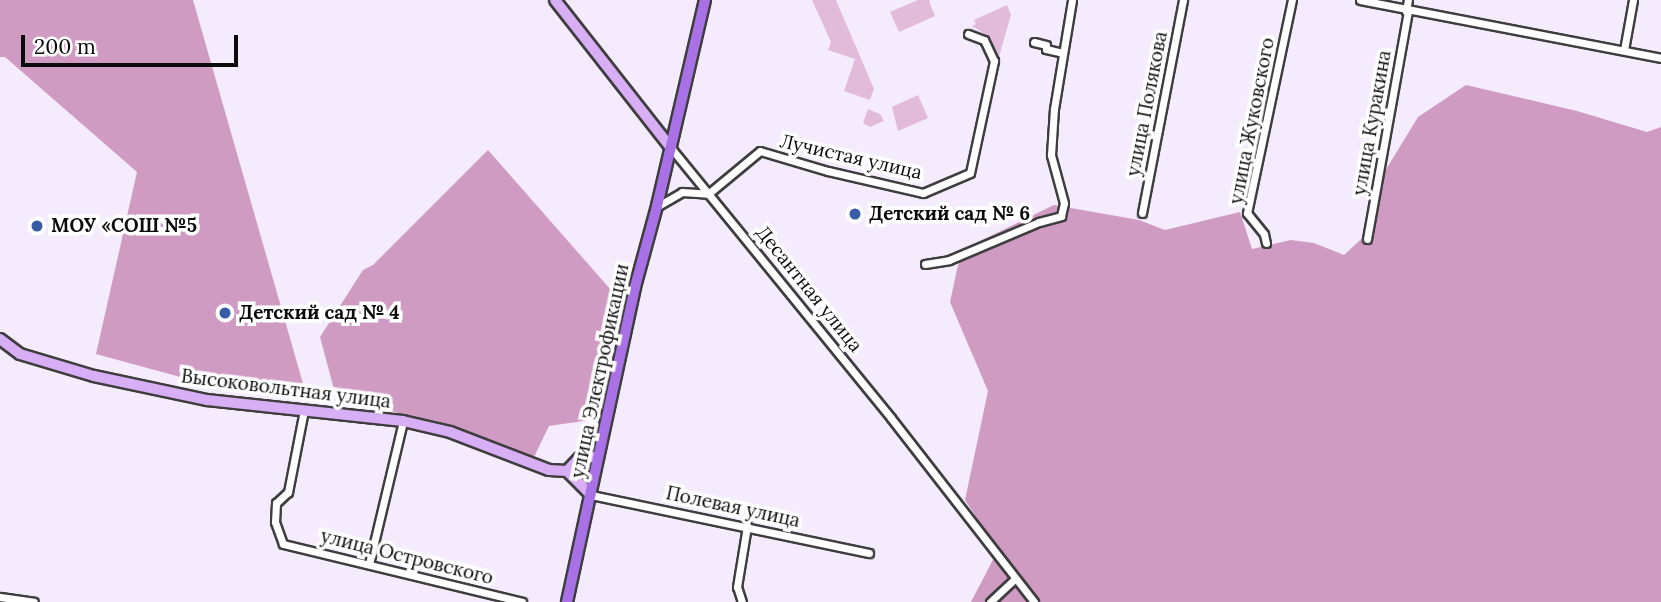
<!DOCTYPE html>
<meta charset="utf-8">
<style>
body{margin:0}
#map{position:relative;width:1661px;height:602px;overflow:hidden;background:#f4ebfc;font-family:Lora,serif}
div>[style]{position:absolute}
.green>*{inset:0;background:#e2bada}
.forest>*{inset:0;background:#d09bc3}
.roads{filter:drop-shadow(2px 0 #3e3e3e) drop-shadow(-2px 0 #3e3e3e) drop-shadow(0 2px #3e3e3e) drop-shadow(0 -2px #3e3e3e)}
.street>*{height:7px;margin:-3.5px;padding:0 3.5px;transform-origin:3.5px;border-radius:3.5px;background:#fff}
.secondary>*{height:10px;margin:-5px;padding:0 5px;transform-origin:5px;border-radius:5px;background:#d8aef4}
.primary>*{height:10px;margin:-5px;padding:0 5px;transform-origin:5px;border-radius:5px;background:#a871e6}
.dots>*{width:19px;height:19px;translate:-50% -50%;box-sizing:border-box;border:4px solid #fff;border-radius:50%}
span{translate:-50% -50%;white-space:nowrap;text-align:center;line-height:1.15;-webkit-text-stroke:7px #fff;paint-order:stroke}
.street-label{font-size:19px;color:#0b0b0b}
.poi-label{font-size:19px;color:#0b0b0b;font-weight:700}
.left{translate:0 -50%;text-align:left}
.scale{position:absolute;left:21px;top:35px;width:217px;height:32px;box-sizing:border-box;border:4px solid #0b0b0b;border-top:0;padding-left:9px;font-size:21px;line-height:24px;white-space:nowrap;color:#0b0b0b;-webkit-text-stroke:5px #fff;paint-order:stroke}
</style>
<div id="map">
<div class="green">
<i style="clip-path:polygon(812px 0,836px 0,874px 89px,870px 100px,844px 91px,855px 59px,828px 50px,831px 42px)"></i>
<i style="clip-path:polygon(918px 0,931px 0,929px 1px,935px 16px,899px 32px,890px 12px)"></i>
<i style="clip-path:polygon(1007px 5px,1011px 15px,998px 60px,988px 36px,972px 26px,976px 24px,974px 20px)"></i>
<i style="clip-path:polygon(918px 95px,928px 118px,898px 131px,892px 107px)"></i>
<i style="clip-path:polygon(868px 109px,880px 114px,884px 121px,870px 127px,863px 123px)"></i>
</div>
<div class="forest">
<i style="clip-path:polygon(0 0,193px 0,306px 394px,184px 378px,96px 354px,137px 172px,5px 57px,0 57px)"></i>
<i style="clip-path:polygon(1466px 85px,1577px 111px,1647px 132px,1661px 127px,1661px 602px,971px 602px,998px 550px,965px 500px,988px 391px,950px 302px,958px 265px,968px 247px,1054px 205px,1139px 220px,1165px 230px,1240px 212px,1252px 249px,1291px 240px,1314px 243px,1344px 255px,1374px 227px,1382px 176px,1418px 117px)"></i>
<i style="clip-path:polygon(488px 150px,618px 298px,597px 419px,549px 426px,534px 457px,335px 393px,320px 337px,363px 270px,373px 265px)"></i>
</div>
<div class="roads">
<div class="street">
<i style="left:1360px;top:0;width:307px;rotate:10.9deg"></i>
<i style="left:1406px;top:11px;width:11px;rotate:-80deg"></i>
<i style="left:1034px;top:42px;width:12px;rotate:14deg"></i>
<i style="left:1046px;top:45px;width:4px;rotate:90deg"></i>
<i style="left:1046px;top:49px;width:17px;rotate:13deg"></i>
<i style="left:1624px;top:50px;width:51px;rotate:-79.8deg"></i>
<i style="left:671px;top:148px;width:348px;rotate:50.8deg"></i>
<i style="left:891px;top:418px;width:233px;rotate:52.1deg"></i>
<i style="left:658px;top:206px;width:28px;rotate:-30deg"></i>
<i style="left:682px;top:192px;width:26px;rotate:4deg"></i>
<i style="left:708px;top:194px;width:67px;rotate:-39.6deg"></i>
<i style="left:760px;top:151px;width:71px;rotate:16.4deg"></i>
<i style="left:828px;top:171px;width:98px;rotate:13deg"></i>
<i style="left:923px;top:193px;width:51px;rotate:-23.1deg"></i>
<i style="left:970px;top:173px;width:115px;rotate:-77.9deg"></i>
<i style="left:994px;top:61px;width:23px;rotate:-115deg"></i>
<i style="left:984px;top:40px;width:17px;rotate:-159deg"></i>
<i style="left:1142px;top:213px;width:217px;rotate:-79.1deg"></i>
<i style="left:1367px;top:239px;width:232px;rotate:-79.8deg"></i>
<i style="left:1266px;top:243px;width:9px;rotate:-103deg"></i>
<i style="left:1264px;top:234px;width:27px;rotate:-129deg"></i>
<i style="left:1247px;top:213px;width:218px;rotate:-78.1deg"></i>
<i style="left:925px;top:264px;width:24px;rotate:-9deg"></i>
<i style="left:949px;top:260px;width:98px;rotate:-22.9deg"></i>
<i style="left:1039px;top:222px;width:23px;rotate:-15deg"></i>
<i style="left:1061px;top:216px;width:13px;rotate:-77deg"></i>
<i style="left:1064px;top:203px;width:50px;rotate:-105.2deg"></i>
<i style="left:1051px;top:155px;width:46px;rotate:-86.3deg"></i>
<i style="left:1054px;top:109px;width:110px;rotate:-80.6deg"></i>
<i style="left:304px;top:410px;width:84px;rotate:101deg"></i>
<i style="left:288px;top:492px;width:16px;rotate:137deg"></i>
<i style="left:276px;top:503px;width:19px;rotate:93deg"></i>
<i style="left:275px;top:522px;width:23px;rotate:70deg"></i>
<i style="left:283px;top:544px;width:246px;rotate:13.6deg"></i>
<i style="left:591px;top:495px;width:284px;rotate:11.8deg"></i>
<i style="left:369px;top:564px;width:147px;rotate:-76.6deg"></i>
<i style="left:0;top:597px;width:34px;rotate:8deg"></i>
<i style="left:742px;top:602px;width:16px;rotate:-108deg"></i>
<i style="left:737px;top:587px;width:62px;rotate:-80.7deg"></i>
<i style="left:990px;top:602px;width:34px;rotate:-43deg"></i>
</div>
<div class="secondary">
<i style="left:555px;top:0;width:188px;rotate:51.9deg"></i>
<i style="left:0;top:339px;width:25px;rotate:37deg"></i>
<i style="left:20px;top:354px;width:77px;rotate:16.6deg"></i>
<i style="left:94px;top:376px;width:116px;rotate:12deg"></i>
<i style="left:207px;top:400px;width:197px;rotate:6.1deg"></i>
<i style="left:403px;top:421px;width:48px;rotate:13.2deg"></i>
<i style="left:450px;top:432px;width:106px;rotate:21deg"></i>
<i style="left:549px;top:470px;width:18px;rotate:3deg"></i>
<i style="left:567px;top:471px;width:34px;rotate:45deg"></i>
<i style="left:567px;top:471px;width:18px;rotate:-47deg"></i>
<i style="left:579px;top:458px;width:19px;rotate:-3deg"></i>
</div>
<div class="primary">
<i style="left:567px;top:602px;width:322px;rotate:-77.8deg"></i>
<i style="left:635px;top:287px;width:84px;rotate:-74.8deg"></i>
<i style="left:657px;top:206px;width:212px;rotate:-76.9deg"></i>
</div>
</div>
<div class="dots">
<i style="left:855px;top:214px;background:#365ca8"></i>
<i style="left:37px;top:226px;background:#365ca8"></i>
<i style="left:225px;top:313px;background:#365ca8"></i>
</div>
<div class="street-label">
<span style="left:1147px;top:104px;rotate:-79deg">улица Полякова</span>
<span style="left:1252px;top:121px;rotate:-79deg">улица Жуковского</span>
<span style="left:1372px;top:123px;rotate:-80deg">улица Куракина</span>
<span style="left:851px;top:157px;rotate:13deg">Лучистая улица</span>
<span style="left:809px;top:289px;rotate:51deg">Десантная улица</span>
<span style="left:600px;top:371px;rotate:-78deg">улица Электрофикации</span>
<span style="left:286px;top:389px;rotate:7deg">Высоковольтная улица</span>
<span style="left:733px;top:507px;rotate:12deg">Полевая улица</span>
<span style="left:407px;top:557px;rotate:14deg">улица Островского</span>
</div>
<div class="poi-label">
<span class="left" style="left:869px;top:214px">Детский сад № 6</span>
<span class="left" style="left:51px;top:226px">МОУ «СОШ №5</span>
<span class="left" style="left:239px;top:313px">Детский сад № 4</span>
</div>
<div class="scale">200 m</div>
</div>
